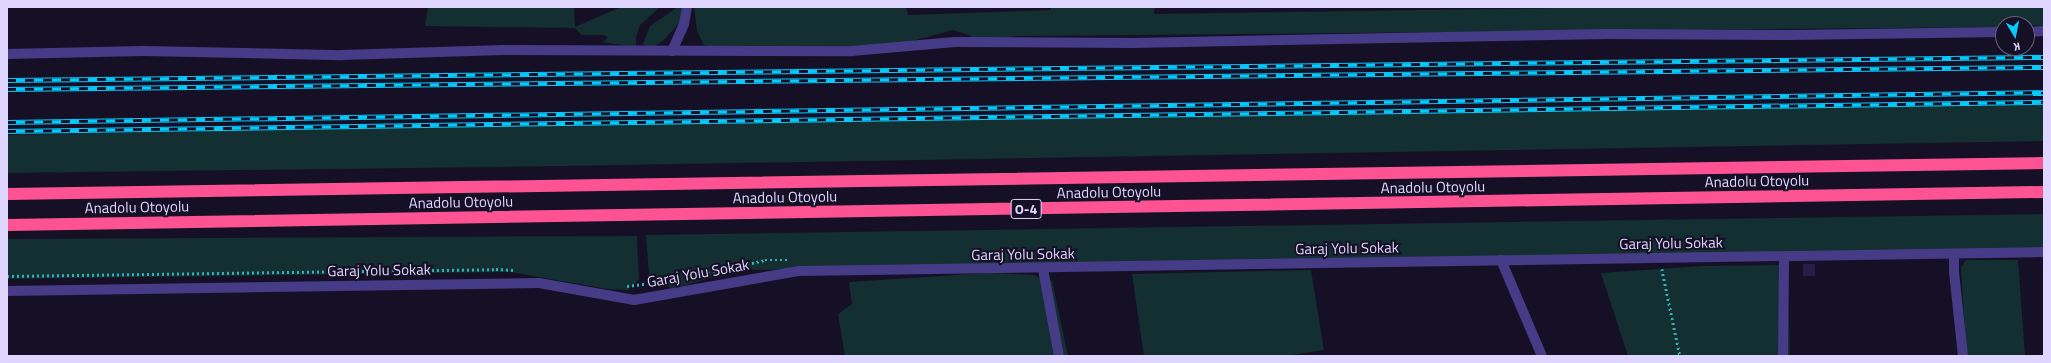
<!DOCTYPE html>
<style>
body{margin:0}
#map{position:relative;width:2051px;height:363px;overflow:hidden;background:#161027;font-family:"Titillium Web",sans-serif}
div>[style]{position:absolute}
.green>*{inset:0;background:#132f31}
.building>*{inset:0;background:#291c48;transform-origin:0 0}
.path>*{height:2.5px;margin-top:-1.25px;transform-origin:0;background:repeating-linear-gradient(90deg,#31b2b8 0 2px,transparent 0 5px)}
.street>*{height:10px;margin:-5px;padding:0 5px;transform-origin:5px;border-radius:5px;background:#463b86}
.highway>*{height:12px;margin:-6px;padding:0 6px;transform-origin:6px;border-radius:6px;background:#fd5393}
.rail>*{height:4.5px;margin-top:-2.25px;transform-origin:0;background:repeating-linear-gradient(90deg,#161027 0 9px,#05cafc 0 18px);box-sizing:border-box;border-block:1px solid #05cafc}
span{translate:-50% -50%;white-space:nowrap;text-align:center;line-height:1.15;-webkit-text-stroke:4px #161027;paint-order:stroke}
.shield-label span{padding:1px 3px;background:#161027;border:1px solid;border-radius:3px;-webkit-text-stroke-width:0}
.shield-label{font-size:14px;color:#dfd6ff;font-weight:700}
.street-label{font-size:15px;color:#dfd6ff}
.frame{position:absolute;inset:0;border:8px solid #dfd6ff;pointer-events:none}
.north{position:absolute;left:1995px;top:16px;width:40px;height:40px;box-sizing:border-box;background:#161027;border:1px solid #665f7d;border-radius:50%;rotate:170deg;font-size:11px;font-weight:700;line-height:16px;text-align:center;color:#dfd6ff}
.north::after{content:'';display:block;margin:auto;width:14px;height:18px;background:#05cafc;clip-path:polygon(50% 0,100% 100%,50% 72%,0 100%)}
</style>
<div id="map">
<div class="green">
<i style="clip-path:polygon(428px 7px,574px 7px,575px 27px,621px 7px,660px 7px,640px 25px,636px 37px,636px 47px,602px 42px,608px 38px,604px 35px,582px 35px,575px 28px,425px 26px)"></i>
<i style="clip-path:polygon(678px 7px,682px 7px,681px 21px,664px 40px,653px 47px,646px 47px,643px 44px,650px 26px)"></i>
<i style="clip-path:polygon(694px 7px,906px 7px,908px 15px,1051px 10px,1051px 7px,1155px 7px,1154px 14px,1629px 7px,2044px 7px,2044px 26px,2003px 24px,2003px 27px,1018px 36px,976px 40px,969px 35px,953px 30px,901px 44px,827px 50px,719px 49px,704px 45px,697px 31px)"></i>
<i style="clip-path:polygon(2044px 101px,2044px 141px,562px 166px,7px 173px,7px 135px,562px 124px)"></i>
<i style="clip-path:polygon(2044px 214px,2044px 249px,741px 270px,674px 288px,660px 285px,649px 275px,646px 235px)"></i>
<i style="clip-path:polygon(637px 236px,639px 279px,628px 290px,608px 289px,510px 272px,7px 279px,7px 239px)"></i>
<i style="clip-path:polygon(1966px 260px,2018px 260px,2025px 356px,1969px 356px,1966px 350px,1961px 267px)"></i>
<i style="clip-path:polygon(1787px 265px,1790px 356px,1628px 356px,1601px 273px,1702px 266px)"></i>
<i style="clip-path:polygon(1311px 270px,1324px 350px,1285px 356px,1144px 356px,1132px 274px)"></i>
<i style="clip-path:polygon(988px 273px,1033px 275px,1052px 281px,1068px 356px,845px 356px,838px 314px,852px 304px,849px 282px)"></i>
</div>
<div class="building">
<i style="left:1803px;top:264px;width:12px;height:12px"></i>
</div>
<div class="path">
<i style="left:1662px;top:269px;width:89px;rotate:78.3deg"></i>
<i style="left:698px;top:275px;width:69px;rotate:-12.6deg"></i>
<i style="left:765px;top:260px;width:23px"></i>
<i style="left:7px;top:276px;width:489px;rotate:-0.8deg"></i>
<i style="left:496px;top:269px;width:18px;rotate:3deg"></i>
<i style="left:627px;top:286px;width:31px;rotate:-7deg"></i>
</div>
<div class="street">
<i style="left:2027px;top:32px;width:17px;rotate:-3deg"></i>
<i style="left:672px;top:51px;width:30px;rotate:-66deg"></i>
<i style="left:684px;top:24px;width:17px;rotate:-80deg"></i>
<i style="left:7px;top:54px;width:136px;rotate:-1.3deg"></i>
<i style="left:143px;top:51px;width:199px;rotate:1.2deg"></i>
<i style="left:342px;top:55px;width:161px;rotate:-1.8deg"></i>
<i style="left:503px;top:50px;width:349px;rotate:0.2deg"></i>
<i style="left:852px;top:51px;width:103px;rotate:-5deg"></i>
<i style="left:955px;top:42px;width:178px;rotate:0.3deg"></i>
<i style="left:1133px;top:43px;width:474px;rotate:-1.1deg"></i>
<i style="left:1607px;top:34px;width:183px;rotate:0.3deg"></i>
<i style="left:1790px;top:35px;width:213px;rotate:-0.8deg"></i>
<i style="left:1954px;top:254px;width:18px;rotate:90deg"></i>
<i style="left:1954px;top:272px;width:84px;rotate:83.9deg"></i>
<i style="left:1501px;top:260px;width:104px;rotate:66.9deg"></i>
<i style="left:1043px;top:269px;width:88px;rotate:79.6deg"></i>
<i style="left:7px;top:291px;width:532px;rotate:-0.86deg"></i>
<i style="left:539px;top:283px;width:97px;rotate:10.1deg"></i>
<i style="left:634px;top:300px;width:168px;rotate:-10deg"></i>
<i style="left:799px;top:271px;width:1245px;rotate:-0.87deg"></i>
<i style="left:1783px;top:356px;width:99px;rotate:-89.4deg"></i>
</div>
<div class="highway">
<i style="left:7px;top:194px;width:2037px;rotate:-0.87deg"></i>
<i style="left:7px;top:225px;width:2037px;rotate:-0.93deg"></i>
</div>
<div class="rail">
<i style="left:7px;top:80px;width:2037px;rotate:-0.65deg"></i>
<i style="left:7px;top:89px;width:2037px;rotate:-0.62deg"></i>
<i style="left:7px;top:122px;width:2037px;rotate:-0.84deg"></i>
<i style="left:7px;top:131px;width:2037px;rotate:-0.82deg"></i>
</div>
<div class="shield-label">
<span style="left:1026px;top:209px">O-4</span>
</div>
<div class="street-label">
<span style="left:1757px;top:181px;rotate:-1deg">Anadolu Otoyolu</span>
<span style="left:1433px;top:187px;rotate:-1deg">Anadolu Otoyolu</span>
<span style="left:1109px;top:192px;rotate:-1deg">Anadolu Otoyolu</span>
<span style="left:785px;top:197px;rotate:-1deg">Anadolu Otoyolu</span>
<span style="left:461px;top:202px;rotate:-1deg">Anadolu Otoyolu</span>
<span style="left:137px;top:207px;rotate:-1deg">Anadolu Otoyolu</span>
<span style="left:1671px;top:243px;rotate:-1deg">Garaj Yolu Sokak</span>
<span style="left:1347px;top:248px;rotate:-1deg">Garaj Yolu Sokak</span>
<span style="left:1023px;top:254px;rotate:-1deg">Garaj Yolu Sokak</span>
<span style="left:379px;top:270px;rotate:-1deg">Garaj Yolu Sokak</span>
<span style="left:698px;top:273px;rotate:-10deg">Garaj Yolu Sokak</span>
</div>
<div class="frame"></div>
<div class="north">K</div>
</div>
